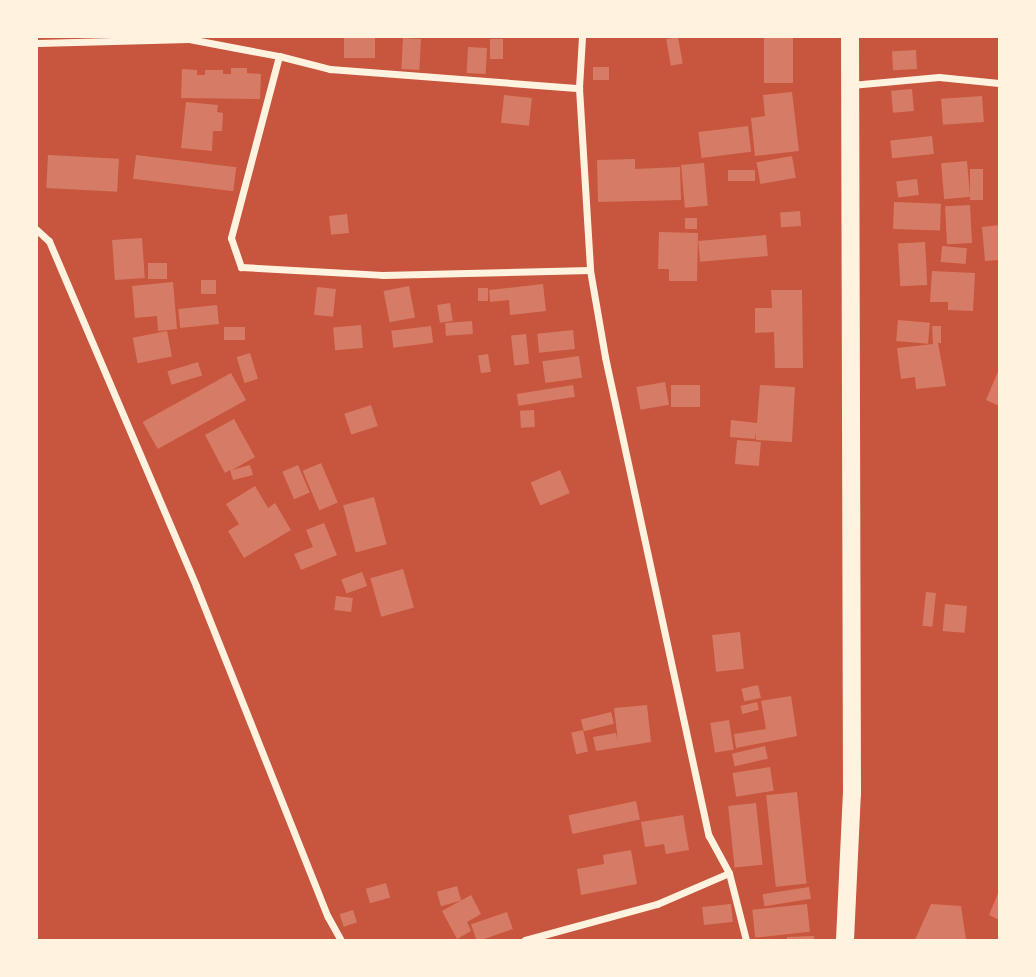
<!DOCTYPE html>
<style>
body{margin:0}
#map{position:relative;width:1036px;height:977px;overflow:hidden;background:#c8553d;font-family:"Golos Text",sans-serif}
div>[style]{position:absolute}
.building>*{inset:0;background:#d67c66;transform-origin:0 0}
.minor>*{height:7px;margin:-3.5px;padding:0 3.5px;transform-origin:3.5px;border-radius:3.5px;background:#fff3e0}
.primary>*{height:18px;margin:-9px;padding:0 9px;transform-origin:9px;border-radius:9px;background:#fff3e0}
span{translate:-50% -50%;white-space:nowrap;text-align:center;line-height:1.15;-webkit-text-stroke:5px #fff3e0;paint-order:stroke}
.frame{position:absolute;inset:0;border:38px solid #fff3e0;pointer-events:none}
</style>
<div id="map">
<div class="building">
<i style="left:344px;top:37px;width:31px;height:21px"></i>
<i style="left:678px;top:37px;width:27px;height:12px;rotate:80deg"></i>
<i style="left:764px;top:37px;width:29px;height:46px"></i>
<i style="left:403px;top:38px;width:18px;height:31px;rotate:3deg"></i>
<i style="left:490px;top:39px;width:13px;height:20px"></i>
<i style="left:468px;top:47px;width:19px;height:26px;rotate:3deg"></i>
<i style="left:916px;top:50px;width:19px;height:24px;rotate:87deg"></i>
<i style="left:593px;top:67px;width:16px;height:13px"></i>
<i style="clip-path:polygon(231px 68px,247px 68px,247px 73px,261px 74px,260px 99px,181px 98px,182px 69px,197px 70px,197px 75px,205px 75px,205px 70px,223px 70px,223px 74px,231px 74px)"></i>
<i style="left:912px;top:89px;width:22px;height:21px;rotate:85deg"></i>
<i style="clip-path:polygon(792px 92px,799px 151px,755px 156px,751px 118px,765px 116px,763px 95px)"></i>
<i style="left:504px;top:95px;width:28px;height:28px;rotate:6deg"></i>
<i style="left:982px;top:96px;width:26px;height:41px;rotate:86deg"></i>
<i style="clip-path:polygon(186px 102px,218px 105px,217px 112px,223px 113px,222px 131px,213px 131px,212px 151px,181px 148px)"></i>
<i style="left:748px;top:126px;width:26px;height:50px;rotate:83deg"></i>
<i style="left:932px;top:136px;width:18px;height:42px;rotate:84deg"></i>
<i style="left:48px;top:155px;width:71px;height:33px;rotate:3deg"></i>
<i style="left:136px;top:155px;width:101px;height:24px;rotate:7deg"></i>
<i style="left:792px;top:156px;width:22px;height:36px;rotate:80deg"></i>
<i style="clip-path:polygon(635px 159px,635px 169px,680px 167px,681px 200px,598px 202px,597px 160px)"></i>
<i style="left:967px;top:161px;width:36px;height:26px;rotate:85deg"></i>
<i style="left:704px;top:163px;width:43px;height:23px;rotate:85deg"></i>
<i style="left:970px;top:169px;width:13px;height:31px"></i>
<i style="left:755px;top:170px;width:11px;height:27px;rotate:90deg"></i>
<i style="left:917px;top:179px;width:16px;height:21px;rotate:83deg"></i>
<i style="left:894px;top:202px;width:47px;height:27px;rotate:2deg"></i>
<i style="left:970px;top:205px;width:38px;height:25px;rotate:87deg"></i>
<i style="left:800px;top:211px;width:15px;height:20px;rotate:86deg"></i>
<i style="left:347px;top:214px;width:19px;height:18px;rotate:84deg"></i>
<i style="left:685px;top:218px;width:12px;height:11px"></i>
<i style="clip-path:polygon(999px 225px,999px 260px,985px 261px,982px 227px)"></i>
<i style="clip-path:polygon(659px 232px,698px 233px,697px 281px,669px 281px,669px 269px,658px 269px)"></i>
<i style="left:766px;top:235px;width:21px;height:68px;rotate:85deg"></i>
<i style="left:142px;top:238px;width:40px;height:30px;rotate:86deg"></i>
<i style="left:925px;top:242px;width:43px;height:27px;rotate:87deg"></i>
<i style="left:942px;top:246px;width:25px;height:16px;rotate:5deg"></i>
<i style="left:148px;top:263px;width:19px;height:16px"></i>
<i style="clip-path:polygon(932px 271px,975px 273px,973px 311px,948px 310px,948px 302px,930px 302px)"></i>
<i style="left:201px;top:280px;width:15px;height:14px"></i>
<i style="clip-path:polygon(173px 282px,177px 329px,158px 331px,157px 316px,135px 318px,132px 286px)"></i>
<i style="clip-path:polygon(543px 284px,546px 311px,510px 315px,509px 300px,490px 302px,489px 290px)"></i>
<i style="left:409px;top:286px;width:32px;height:26px;rotate:79deg"></i>
<i style="left:317px;top:287px;width:19px;height:28px;rotate:6deg"></i>
<i style="left:478px;top:288px;width:10px;height:13px"></i>
<i style="clip-path:polygon(771px 290px,802px 290px,803px 368px,775px 368px,774px 332px,755px 333px,755px 308px,772px 308px)"></i>
<i style="left:450px;top:303px;width:18px;height:13px;rotate:81deg"></i>
<i style="left:217px;top:305px;width:19px;height:39px;rotate:84deg"></i>
<i style="left:898px;top:320px;width:32px;height:21px;rotate:5deg"></i>
<i style="left:472px;top:321px;width:13px;height:27px;rotate:86deg"></i>
<i style="left:361px;top:325px;width:23px;height:28px;rotate:85deg"></i>
<i style="left:431px;top:326px;width:17px;height:40px;rotate:83deg"></i>
<i style="clip-path:polygon(932px 326px,941px 326px,941px 343px,938px 343px,946px 386px,916px 389px,915px 377px,901px 379px,897px 348px,933px 344px)"></i>
<i style="left:224px;top:327px;width:21px;height:13px"></i>
<i style="left:573px;top:330px;width:19px;height:36px;rotate:84deg"></i>
<i style="left:167px;top:331px;width:26px;height:35px;rotate:79deg"></i>
<i style="left:526px;top:334px;width:30px;height:15px;rotate:84deg"></i>
<i style="left:250px;top:353px;width:27px;height:14px;rotate:73deg"></i>
<i style="left:488px;top:354px;width:18px;height:10px;rotate:81deg"></i>
<i style="left:579px;top:356px;width:22px;height:37px;rotate:82deg"></i>
<i style="left:198px;top:362px;width:14px;height:32px;rotate:73deg"></i>
<i style="clip-path:polygon(999px 369px,999px 406px,986px 400px)"></i>
<i style="left:231px;top:373px;width:31px;height:101px;rotate:61deg"></i>
<i style="left:665px;top:382px;width:23px;height:29px;rotate:80deg"></i>
<i style="left:573px;top:385px;width:12px;height:57px;rotate:81deg"></i>
<i style="left:671px;top:385px;width:29px;height:22px"></i>
<i style="clip-path:polygon(760px 385px,795px 387px,792px 442px,756px 440px,756px 432px,755px 439px,730px 437px,731px 420px,757px 423px)"></i>
<i style="left:371px;top:405px;width:22px;height:28px;rotate:72deg"></i>
<i style="left:534px;top:410px;width:17px;height:14px;rotate:87deg"></i>
<i style="clip-path:polygon(234px 419px,255px 457px,232px 470px,250px 465px,253px 475px,233px 480px,230px 470px,225px 473px,205px 435px)"></i>
<i style="left:737px;top:440px;width:24px;height:24px;rotate:5deg"></i>
<i style="left:321px;top:463px;width:43px;height:20px;rotate:67deg"></i>
<i style="left:298px;top:465px;width:30px;height:17px;rotate:67deg"></i>
<i style="left:560px;top:470px;width:25px;height:32px;rotate:67deg"></i>
<i style="clip-path:polygon(255px 486px,268px 508px,275px 503px,291px 530px,244px 558px,228px 531px,239px 524px,226px 504px)"></i>
<i style="left:374px;top:497px;width:49px;height:32px;rotate:75deg"></i>
<i style="clip-path:polygon(324px 523px,337px 555px,301px 570px,294px 554px,313px 547px,306px 530px)"></i>
<i style="left:403px;top:569px;width:40px;height:34px;rotate:74deg"></i>
<i style="left:362px;top:572px;width:15px;height:22px;rotate:70deg"></i>
<i style="left:926px;top:592px;width:10px;height:34px;rotate:6deg"></i>
<i style="left:336px;top:596px;width:17px;height:14px;rotate:7deg"></i>
<i style="left:945px;top:604px;width:22px;height:27px;rotate:5deg"></i>
<i style="left:740px;top:632px;width:37px;height:28px;rotate:84deg"></i>
<i style="left:758px;top:685px;width:13px;height:17px;rotate:77deg"></i>
<i style="clip-path:polygon(791px 696px,797px 736px,736px 748px,734px 734px,766px 729px,761px 701px)"></i>
<i style="left:757px;top:702px;width:8px;height:17px;rotate:76deg"></i>
<i style="clip-path:polygon(647px 705px,651px 742px,596px 751px,593px 737px,616px 733px,618px 741px,614px 708px)"></i>
<i style="left:611px;top:712px;width:12px;height:31px;rotate:76deg"></i>
<i style="left:729px;top:720px;width:30px;height:19px;rotate:81deg"></i>
<i style="left:583px;top:730px;width:22px;height:12px;rotate:77deg"></i>
<i style="left:765px;top:746px;width:13px;height:34px;rotate:77deg"></i>
<i style="left:770px;top:767px;width:24px;height:38px;rotate:81deg"></i>
<i style="left:797px;top:792px;width:92px;height:31px;rotate:84deg"></i>
<i style="left:636px;top:801px;width:19px;height:69px;rotate:78deg"></i>
<i style="left:756px;top:803px;width:62px;height:28px;rotate:84deg"></i>
<i style="clip-path:polygon(683px 815px,689px 850px,666px 854px,664px 844px,645px 847px,641px 822px)"></i>
<i style="clip-path:polygon(631px 850px,637px 884px,581px 895px,577px 869px,604px 864px,603px 855px)"></i>
<i style="left:386px;top:883px;width:15px;height:21px;rotate:74deg"></i>
<i style="left:457px;top:886px;width:15px;height:21px;rotate:74deg"></i>
<i style="left:809px;top:887px;width:12px;height:47px;rotate:81deg"></i>
<i style="clip-path:polygon(999px 891px,999px 920px,989px 915px)"></i>
<i style="clip-path:polygon(471px 895px,481px 914px,467px 922px,471px 931px,457px 939px,442px 911px)"></i>
<i style="left:731px;top:904px;width:18px;height:29px;rotate:84deg"></i>
<i style="left:807px;top:904px;width:28px;height:55px;rotate:84deg"></i>
<i style="clip-path:polygon(931px 904px,961px 906px,966px 940px,915px 940px)"></i>
<i style="left:353px;top:910px;width:13px;height:14px;rotate:72deg"></i>
<i style="left:507px;top:912px;width:18px;height:38px;rotate:71deg"></i>
<i style="clip-path:polygon(814px 936px,814px 940px,787px 940px,787px 937px)"></i>
</div>
<div class="minor">
<i style="left:582px;top:37px;width:51px;rotate:93.4deg"></i>
<i style="left:579px;top:88px;width:182px;rotate:86.5deg"></i>
<i style="left:590px;top:270px;width:88px;rotate:80.2deg"></i>
<i style="left:605px;top:357px;width:490px;rotate:77.8deg"></i>
<i style="left:709px;top:836px;width:42px;rotate:61.6deg"></i>
<i style="left:729px;top:873px;width:69px;rotate:75.8deg"></i>
<i style="left:37px;top:43px;width:152px;rotate:-1.5deg"></i>
<i style="left:189px;top:39px;width:92px;rotate:10.7deg"></i>
<i style="left:279px;top:56px;width:53px;rotate:14.3deg"></i>
<i style="left:330px;top:69px;width:250px;rotate:4.4deg"></i>
<i style="left:279px;top:56px;width:188px;rotate:104.8deg"></i>
<i style="left:231px;top:238px;width:31px;rotate:71deg"></i>
<i style="left:241px;top:267px;width:141px;rotate:3.2deg"></i>
<i style="left:382px;top:275px;width:208px;rotate:-1.4deg"></i>
<i style="left:851px;top:85px;width:88px;rotate:-5.2deg"></i>
<i style="left:939px;top:77px;width:60px;rotate:5.7deg"></i>
<i style="left:37px;top:230px;width:16px;rotate:43deg"></i>
<i style="left:49px;top:241px;width:375px;rotate:66.9deg"></i>
<i style="left:196px;top:586px;width:356px;rotate:68.3deg"></i>
<i style="left:328px;top:917px;width:26px;rotate:61deg"></i>
<i style="left:525px;top:940px;width:137px;rotate:-15.3deg"></i>
<i style="left:657px;top:904px;width:78px;rotate:-23.3deg"></i>
</div>
<div class="primary">
<i style="left:845px;top:940px;width:146px;rotate:-87.3deg"></i>
<i style="left:852px;top:794px;width:757px;rotate:-90.15deg"></i>
</div>
<div class="frame"></div>
</div>
